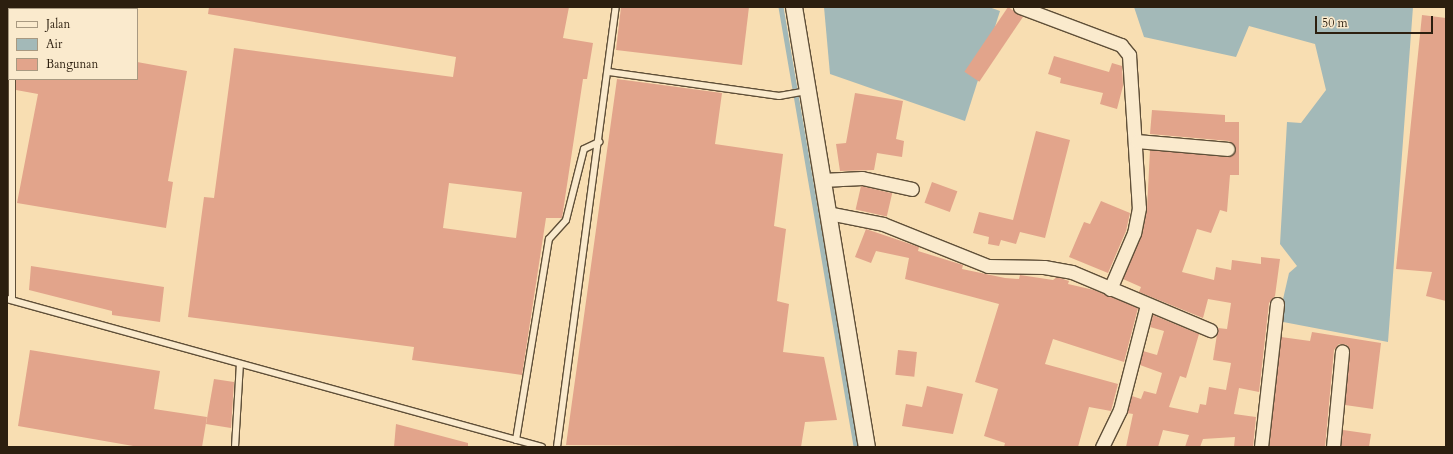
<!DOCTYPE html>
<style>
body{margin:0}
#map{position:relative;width:1453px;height:454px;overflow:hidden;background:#f8deb2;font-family:Cardo,serif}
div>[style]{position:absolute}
.water>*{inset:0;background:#a3b9b8}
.stream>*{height:4.5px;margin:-2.25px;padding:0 2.25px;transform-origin:2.25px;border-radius:2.25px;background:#a3b9b8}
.building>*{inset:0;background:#e2a48b;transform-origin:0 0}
.roads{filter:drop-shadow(1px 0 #5f4f38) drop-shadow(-1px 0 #5f4f38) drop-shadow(0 1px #5f4f38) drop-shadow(0 -1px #5f4f38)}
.service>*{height:6px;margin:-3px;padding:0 3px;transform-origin:3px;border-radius:3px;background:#faeacd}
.minor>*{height:13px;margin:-6.5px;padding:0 6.5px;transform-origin:6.5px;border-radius:6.5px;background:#faeacd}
.tertiary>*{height:16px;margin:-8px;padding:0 8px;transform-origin:8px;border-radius:8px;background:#faeacd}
span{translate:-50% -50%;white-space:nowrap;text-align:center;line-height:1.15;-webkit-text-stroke:3.5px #faeacd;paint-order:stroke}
.frame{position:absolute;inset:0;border:8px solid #2c1f0f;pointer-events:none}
.legend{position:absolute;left:8px;top:8px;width:130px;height:72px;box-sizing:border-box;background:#faeacd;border:1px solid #a89981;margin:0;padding:5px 7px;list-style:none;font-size:12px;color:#2c1f0f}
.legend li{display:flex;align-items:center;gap:8px;height:20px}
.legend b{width:20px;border:1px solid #a89981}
.scale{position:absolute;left:1315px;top:16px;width:118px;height:18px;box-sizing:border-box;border:2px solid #2c1f0f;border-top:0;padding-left:5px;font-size:12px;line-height:14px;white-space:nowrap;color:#2c1f0f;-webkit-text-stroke:3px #faeacd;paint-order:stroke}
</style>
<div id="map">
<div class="water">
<i style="clip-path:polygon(824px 7px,989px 7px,1000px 11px,965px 121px,830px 74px)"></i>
<i style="clip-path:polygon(1134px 7px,1413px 7px,1388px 342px,1278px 321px,1289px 273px,1297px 266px,1280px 244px,1287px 122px,1301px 123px,1326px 90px,1315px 44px,1249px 26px,1236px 57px,1144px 37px)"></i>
</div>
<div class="stream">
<i style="left:781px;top:7px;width:446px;rotate:80.3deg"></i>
</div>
<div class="building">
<i style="clip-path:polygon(evenodd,209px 7px,569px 7px,563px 38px,593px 43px,587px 79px,583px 79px,562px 218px,546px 218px,522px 375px,412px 360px,414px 347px,188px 317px,204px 197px,214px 198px,234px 48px,453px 77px,456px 57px,208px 14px,209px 7px,449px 183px,522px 192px,516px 238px,443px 228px,449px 183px)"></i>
<i style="clip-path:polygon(621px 7px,749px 7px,742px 65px,616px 50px)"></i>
<i style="left:1008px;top:7px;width:18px;height:78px;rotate:34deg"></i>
<i style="clip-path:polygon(1422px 15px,1446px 18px,1446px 301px,1426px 296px,1432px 272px,1396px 269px)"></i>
<i style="clip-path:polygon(1054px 56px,1109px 72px,1112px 63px,1122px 66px,1123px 86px,1117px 109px,1100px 104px,1103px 93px,1060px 83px,1061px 78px,1048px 74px)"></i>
<i style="clip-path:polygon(137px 62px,187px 71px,168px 181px,173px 182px,166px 228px,17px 203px,38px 94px,16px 90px,16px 79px,137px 79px)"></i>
<i style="clip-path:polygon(617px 79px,722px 93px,715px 144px,783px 154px,774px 226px,786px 229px,777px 301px,789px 304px,783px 352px,824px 357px,837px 420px,805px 422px,801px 447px,566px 445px)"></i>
<i style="clip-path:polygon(855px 93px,903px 101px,896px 139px,904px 141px,902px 157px,877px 153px,874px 170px,840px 171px,836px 144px,846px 143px)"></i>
<i style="clip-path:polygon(1152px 110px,1225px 115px,1225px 122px,1239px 122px,1239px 175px,1230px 175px,1227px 212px,1220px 210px,1211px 233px,1197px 229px,1182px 272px,1214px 280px,1216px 267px,1231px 270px,1232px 260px,1261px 264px,1261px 257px,1280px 259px,1275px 296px,1269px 303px,1259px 392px,1239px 388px,1234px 414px,1256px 417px,1253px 447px,1234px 447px,1235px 437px,1203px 439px,1200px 447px,1185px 447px,1189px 435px,1163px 430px,1158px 447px,1126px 447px,1133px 414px,1127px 413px,1132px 396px,1141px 399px,1144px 391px,1156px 394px,1162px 373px,1140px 365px,1143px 351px,1157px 355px,1164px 331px,1150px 327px,1153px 315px,1199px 334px,1186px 378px,1180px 376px,1169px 407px,1198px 413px,1200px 404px,1206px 405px,1209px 387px,1226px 390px,1231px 363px,1213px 360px,1218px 328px,1227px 329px,1231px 303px,1208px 299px,1203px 318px,1139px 292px,1141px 287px,1123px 279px,1142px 235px,1147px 209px,1150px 150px,1227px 157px,1236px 150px,1229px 141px,1150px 134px)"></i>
<i style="clip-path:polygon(1036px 131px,1070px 140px,1045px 238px,1020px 232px,1016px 244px,1001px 240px,999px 246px,988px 244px,989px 237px,973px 233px,979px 212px,1013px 220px)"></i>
<i style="left:932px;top:182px;width:27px;height:22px;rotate:20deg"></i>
<i style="left:861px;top:186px;width:32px;height:24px;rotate:13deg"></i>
<i style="clip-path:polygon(1101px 201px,1130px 213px,1126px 231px,1108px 273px,1069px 257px,1084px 222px,1090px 224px)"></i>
<i style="clip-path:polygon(866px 229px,919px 247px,918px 251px,963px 265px,962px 269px,1005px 278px,1019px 279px,1020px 275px,1053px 280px,1057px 277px,1069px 281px,1068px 284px,1094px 290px,1138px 308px,1124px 362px,1053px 339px,1045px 364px,1118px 384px,1111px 411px,1089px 407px,1078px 447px,1004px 447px,1005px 443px,984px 436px,998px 389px,975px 382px,999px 304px,905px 279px,909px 258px,876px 251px,871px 263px,855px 257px)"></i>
<i style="clip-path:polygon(31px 266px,164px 287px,160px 322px,112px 315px,112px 311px,29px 290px)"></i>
<i style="clip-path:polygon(1312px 332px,1381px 343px,1373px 409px,1345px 405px,1350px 351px,1347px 345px,1339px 344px,1334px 350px,1325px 447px,1269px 447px,1281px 337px,1310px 341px)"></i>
<i style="clip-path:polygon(30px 350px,160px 371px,154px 409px,207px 417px,202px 447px,139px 447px,18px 426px)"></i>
<i style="left:898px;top:350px;width:19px;height:25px;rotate:6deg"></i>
<i style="clip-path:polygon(214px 379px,234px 382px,231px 428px,206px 424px)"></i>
<i style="clip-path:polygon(927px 386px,963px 394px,953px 434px,902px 426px,906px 404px,922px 407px)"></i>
<i style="clip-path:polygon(396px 424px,468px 443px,468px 447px,394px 447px)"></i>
<i style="clip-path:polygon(1343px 430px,1371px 434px,1369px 447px,1341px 447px)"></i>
</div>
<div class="roads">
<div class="service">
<i style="left:609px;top:72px;width:172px;rotate:8deg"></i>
<i style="left:779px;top:96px;width:28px;rotate:-10deg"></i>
<i style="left:7px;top:299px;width:555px;rotate:15.46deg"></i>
<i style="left:12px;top:300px;width:221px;rotate:-90deg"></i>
<i style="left:516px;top:440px;width:204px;rotate:-80.7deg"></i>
<i style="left:549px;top:239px;width:25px;rotate:-48deg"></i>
<i style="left:566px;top:220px;width:73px;rotate:-75.8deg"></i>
<i style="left:584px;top:149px;width:17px;rotate:-25deg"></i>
<i style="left:235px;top:447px;width:83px;rotate:-86.6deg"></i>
<i style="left:557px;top:447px;width:444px;rotate:-82.4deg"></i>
</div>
<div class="minor">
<i style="left:1020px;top:7px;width:108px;rotate:20.6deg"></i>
<i style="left:1121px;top:45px;width:13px;rotate:51deg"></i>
<i style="left:1129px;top:55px;width:153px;rotate:86.3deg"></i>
<i style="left:1139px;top:208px;width:25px;rotate:101deg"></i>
<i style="left:1134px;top:233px;width:61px;rotate:113.2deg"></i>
<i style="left:1137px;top:141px;width:91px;rotate:5deg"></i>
<i style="left:822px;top:180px;width:40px;rotate:-2.9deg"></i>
<i style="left:862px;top:178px;width:51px;rotate:12.4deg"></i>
<i style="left:828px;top:213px;width:56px;rotate:11.3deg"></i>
<i style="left:883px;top:224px;width:113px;rotate:21.8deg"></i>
<i style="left:988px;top:266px;width:56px;rotate:1deg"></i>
<i style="left:1044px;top:267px;width:28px;rotate:10deg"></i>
<i style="left:1072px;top:272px;width:150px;rotate:22.8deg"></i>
<i style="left:1102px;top:447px;width:41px;rotate:-64.1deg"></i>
<i style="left:1120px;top:410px;width:108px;rotate:-75.6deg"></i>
<i style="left:1261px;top:447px;width:144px;rotate:-83.6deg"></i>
<i style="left:1333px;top:447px;width:96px;rotate:-84.6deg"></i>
</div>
<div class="tertiary">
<i style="left:794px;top:7px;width:446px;rotate:80.6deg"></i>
</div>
</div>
<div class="frame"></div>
<ul class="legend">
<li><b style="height:5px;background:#faeacd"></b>Jalan</li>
<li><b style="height:11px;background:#a3b9b8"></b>Air</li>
<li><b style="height:11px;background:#e2a48b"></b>Bangunan</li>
</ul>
<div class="scale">50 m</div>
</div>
